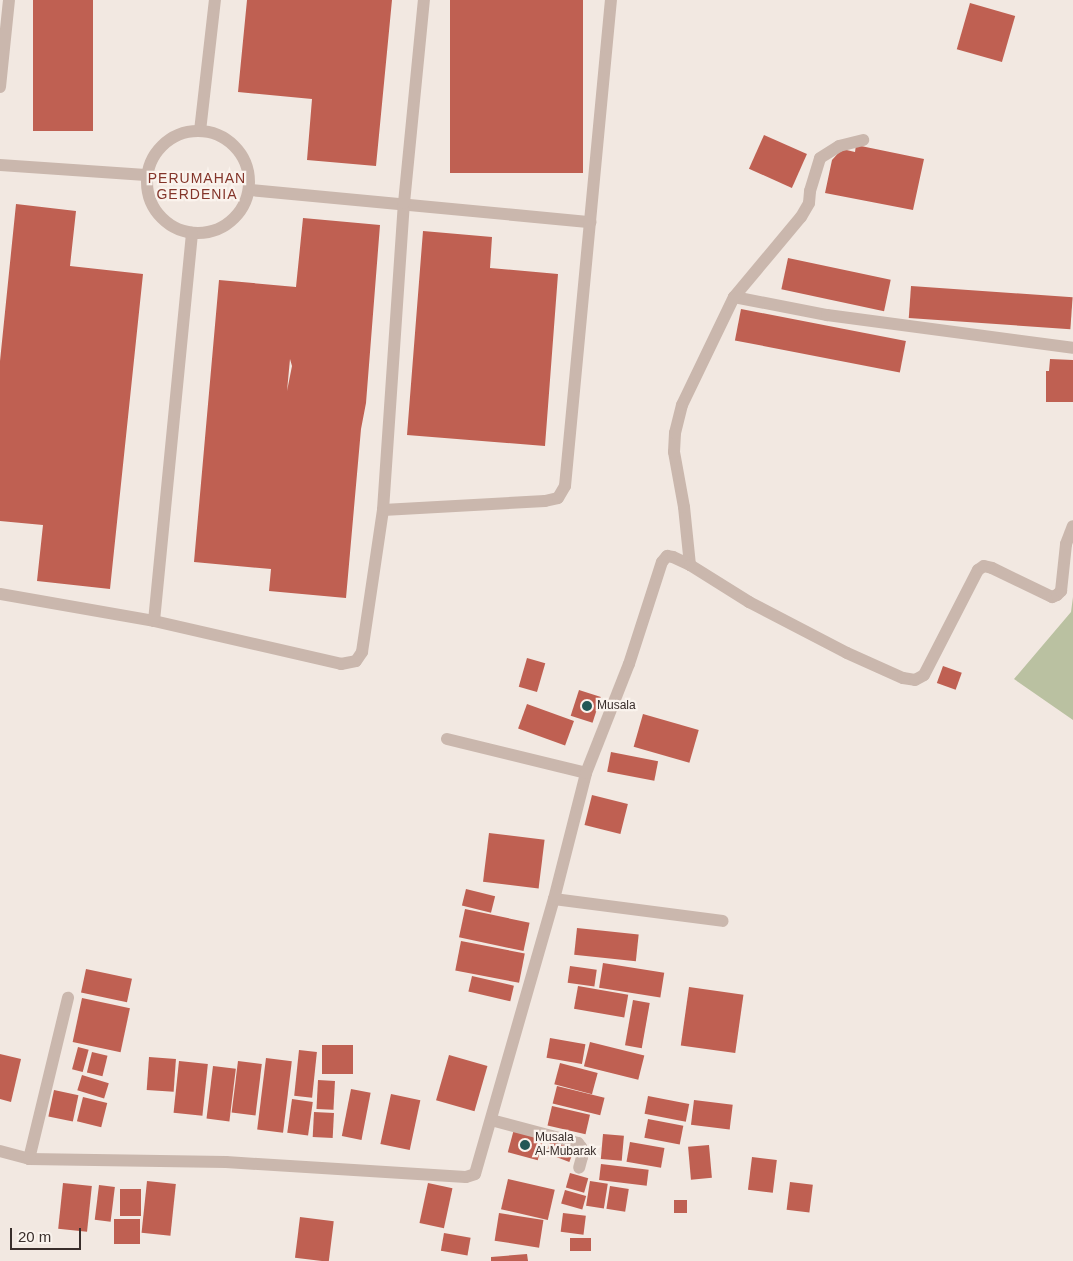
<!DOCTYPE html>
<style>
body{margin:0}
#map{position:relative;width:1073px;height:1261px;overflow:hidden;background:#f2e8e1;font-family:Helvetica,sans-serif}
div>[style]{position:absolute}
.green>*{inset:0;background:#bac1a1}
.building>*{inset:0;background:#bf6052;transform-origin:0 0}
.minor>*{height:12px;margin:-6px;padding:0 6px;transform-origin:6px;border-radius:6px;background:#cab7ad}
.minor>.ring{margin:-6px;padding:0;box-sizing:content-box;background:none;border:12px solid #cab7ad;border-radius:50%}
.dots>*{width:14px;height:14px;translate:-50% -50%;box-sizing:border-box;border:2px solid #faf3ed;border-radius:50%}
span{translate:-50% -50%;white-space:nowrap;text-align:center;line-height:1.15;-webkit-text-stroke:4.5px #faf3ed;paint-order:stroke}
.poi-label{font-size:12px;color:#392e2b}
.left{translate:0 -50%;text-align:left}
.neighbourhood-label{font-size:14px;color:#833429;letter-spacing:1px}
.scale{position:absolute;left:10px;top:1228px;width:71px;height:22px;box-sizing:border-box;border:2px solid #392e2b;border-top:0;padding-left:6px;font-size:15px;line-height:18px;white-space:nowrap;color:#392e2b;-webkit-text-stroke:4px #faf3ed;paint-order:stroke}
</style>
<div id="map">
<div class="green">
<i style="clip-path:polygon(1073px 597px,1073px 720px,1014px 679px,1071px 612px)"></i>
</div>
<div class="building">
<i style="left:33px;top:0;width:60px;height:131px"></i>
<i style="clip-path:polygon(247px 0,392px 0,376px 166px,307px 160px,312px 99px,238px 92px)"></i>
<i style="left:450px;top:0;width:133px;height:173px"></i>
<i style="left:970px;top:3px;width:47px;height:48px;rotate:16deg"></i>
<i style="left:764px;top:135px;width:47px;height:37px;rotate:24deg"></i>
<i style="clip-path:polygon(856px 145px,924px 159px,913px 210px,825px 193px,832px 160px,842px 149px,855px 152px)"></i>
<i style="clip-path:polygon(16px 204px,76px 211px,70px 266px,143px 274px,110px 589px,37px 581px,43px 525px,0 521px,0 361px)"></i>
<i style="clip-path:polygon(evenodd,303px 218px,380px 225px,366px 403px,361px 429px,346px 598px,269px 591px,271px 569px,194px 562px,219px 280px,296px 287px,303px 218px,290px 359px,292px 366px,287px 391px,290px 359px)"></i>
<i style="clip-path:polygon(423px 231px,492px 237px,490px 268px,558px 274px,545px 446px,407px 435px)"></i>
<i style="left:788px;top:258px;width:105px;height:32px;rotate:12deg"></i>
<i style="left:911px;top:286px;width:162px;height:32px;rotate:4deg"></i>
<i style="left:741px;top:309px;width:168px;height:32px;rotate:11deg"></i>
<i style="clip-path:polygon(1050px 359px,1073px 360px,1073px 402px,1046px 402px,1046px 371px,1049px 371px)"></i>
<i style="left:527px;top:658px;width:19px;height:30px;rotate:16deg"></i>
<i style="left:943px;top:666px;width:20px;height:18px;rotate:20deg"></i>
<i style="left:579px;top:690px;width:23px;height:27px;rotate:18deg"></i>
<i style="left:527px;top:704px;width:50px;height:26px;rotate:20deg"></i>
<i style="left:643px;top:714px;width:58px;height:34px;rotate:16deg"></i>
<i style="left:611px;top:752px;width:48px;height:20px;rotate:11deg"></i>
<i style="left:592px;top:795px;width:37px;height:31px;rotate:14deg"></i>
<i style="left:489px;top:833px;width:56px;height:49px;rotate:7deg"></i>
<i style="left:466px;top:889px;width:30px;height:17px;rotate:14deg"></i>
<i style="left:465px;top:909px;width:66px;height:29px;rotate:12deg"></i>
<i style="left:577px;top:928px;width:62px;height:27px;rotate:6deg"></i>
<i style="left:461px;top:941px;width:65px;height:30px;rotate:11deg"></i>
<i style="left:603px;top:963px;width:62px;height:25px;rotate:9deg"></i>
<i style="left:570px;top:966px;width:27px;height:17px;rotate:8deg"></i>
<i style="left:86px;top:969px;width:47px;height:24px;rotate:12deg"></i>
<i style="left:472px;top:976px;width:43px;height:16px;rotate:13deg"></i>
<i style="left:578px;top:986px;width:51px;height:23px;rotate:10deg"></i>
<i style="left:689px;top:987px;width:55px;height:59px;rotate:8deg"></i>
<i style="left:82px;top:998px;width:49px;height:45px;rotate:12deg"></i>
<i style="left:633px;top:1000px;width:17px;height:46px;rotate:10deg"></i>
<i style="left:550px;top:1038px;width:36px;height:20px;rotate:10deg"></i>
<i style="left:590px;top:1042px;width:56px;height:25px;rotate:14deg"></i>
<i style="left:322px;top:1045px;width:31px;height:29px"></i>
<i style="left:78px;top:1047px;width:11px;height:23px;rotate:15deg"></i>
<i style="left:299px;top:1050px;width:18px;height:46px;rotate:6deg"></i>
<i style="left:92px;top:1052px;width:16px;height:21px;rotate:14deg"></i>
<i style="clip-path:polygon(0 1054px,21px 1059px,11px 1102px,0 1099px)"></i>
<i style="left:449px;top:1055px;width:40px;height:47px;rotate:16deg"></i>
<i style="left:149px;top:1057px;width:27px;height:33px;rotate:4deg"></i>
<i style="left:266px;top:1058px;width:26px;height:72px;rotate:7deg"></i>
<i style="left:179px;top:1061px;width:29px;height:52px;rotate:6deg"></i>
<i style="left:238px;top:1061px;width:24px;height:52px;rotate:7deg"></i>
<i style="left:560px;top:1063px;width:39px;height:22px;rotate:15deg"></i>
<i style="left:213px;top:1066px;width:23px;height:53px;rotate:7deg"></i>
<i style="left:82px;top:1075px;width:28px;height:16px;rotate:17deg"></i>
<i style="left:318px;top:1080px;width:17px;height:29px;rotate:3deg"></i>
<i style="left:557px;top:1086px;width:49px;height:18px;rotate:14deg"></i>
<i style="left:351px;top:1089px;width:20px;height:48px;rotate:11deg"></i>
<i style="left:54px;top:1090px;width:25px;height:27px;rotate:12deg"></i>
<i style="left:391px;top:1094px;width:30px;height:51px;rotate:12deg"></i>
<i style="left:648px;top:1096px;width:42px;height:18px;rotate:11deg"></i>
<i style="left:83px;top:1097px;width:25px;height:25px;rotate:14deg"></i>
<i style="left:292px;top:1099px;width:21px;height:34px;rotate:8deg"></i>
<i style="left:694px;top:1100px;width:39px;height:25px;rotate:7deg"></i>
<i style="left:552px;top:1106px;width:39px;height:20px;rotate:13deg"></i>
<i style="left:314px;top:1112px;width:20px;height:25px;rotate:3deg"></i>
<i style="left:648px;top:1119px;width:36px;height:19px;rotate:11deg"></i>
<i style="left:514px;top:1129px;width:31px;height:24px;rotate:15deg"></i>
<i style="left:603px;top:1134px;width:21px;height:25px;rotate:5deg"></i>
<i style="left:551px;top:1140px;width:25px;height:14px;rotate:21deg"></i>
<i style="left:630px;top:1142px;width:35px;height:20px;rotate:10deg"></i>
<i style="left:709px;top:1145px;width:33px;height:21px;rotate:85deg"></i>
<i style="left:752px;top:1157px;width:25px;height:33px;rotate:7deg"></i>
<i style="left:601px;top:1164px;width:48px;height:16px;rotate:7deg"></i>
<i style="left:570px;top:1173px;width:19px;height:15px;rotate:16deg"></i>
<i style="left:508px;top:1179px;width:48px;height:31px;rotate:13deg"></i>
<i style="left:147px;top:1181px;width:29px;height:52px;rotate:6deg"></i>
<i style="left:590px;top:1181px;width:18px;height:25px;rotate:9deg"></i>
<i style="left:790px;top:1182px;width:23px;height:28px;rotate:7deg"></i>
<i style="left:63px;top:1183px;width:29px;height:46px;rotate:6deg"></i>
<i style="left:428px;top:1183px;width:25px;height:41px;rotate:12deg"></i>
<i style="left:99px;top:1185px;width:16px;height:35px;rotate:7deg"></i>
<i style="left:610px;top:1186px;width:19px;height:23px;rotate:9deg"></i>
<i style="left:120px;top:1189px;width:21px;height:27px"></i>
<i style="left:565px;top:1190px;width:22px;height:14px;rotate:16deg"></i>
<i style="left:674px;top:1200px;width:13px;height:13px"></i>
<i style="left:499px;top:1213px;width:45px;height:28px;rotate:9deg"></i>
<i style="left:563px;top:1213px;width:23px;height:19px;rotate:7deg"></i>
<i style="left:300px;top:1217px;width:34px;height:41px;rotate:7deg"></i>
<i style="left:114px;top:1219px;width:26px;height:25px"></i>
<i style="left:444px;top:1233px;width:27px;height:18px;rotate:10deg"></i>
<i style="left:570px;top:1238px;width:21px;height:13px"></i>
<i style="clip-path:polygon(527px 1254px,528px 1261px,491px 1261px,491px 1257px)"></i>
</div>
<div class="minor">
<i style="left:0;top:87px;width:87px;rotate:-84.1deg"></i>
<i style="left:200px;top:131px;width:132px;rotate:-83.5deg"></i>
<i class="ring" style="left:147px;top:131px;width:90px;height:90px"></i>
<i style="left:0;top:165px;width:146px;rotate:3.9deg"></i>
<i style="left:250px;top:190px;width:342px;rotate:5.4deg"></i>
<i style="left:734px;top:297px;width:95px;rotate:11deg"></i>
<i style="left:827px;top:315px;width:248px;rotate:7.6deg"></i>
<i style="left:383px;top:510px;width:162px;rotate:-3.2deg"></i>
<i style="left:545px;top:501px;width:13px;rotate:-13deg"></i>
<i style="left:558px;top:498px;width:14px;rotate:-60deg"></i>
<i style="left:565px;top:486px;width:488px;rotate:-84.6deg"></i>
<i style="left:690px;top:565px;width:58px;rotate:-95.9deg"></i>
<i style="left:684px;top:507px;width:56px;rotate:-100.3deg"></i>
<i style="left:674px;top:452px;width:19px;rotate:-87deg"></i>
<i style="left:675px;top:433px;width:29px;rotate:-76deg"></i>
<i style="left:682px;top:405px;width:120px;rotate:-64.3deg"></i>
<i style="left:734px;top:297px;width:104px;rotate:-50.1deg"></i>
<i style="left:801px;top:217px;width:16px;rotate:-60deg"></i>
<i style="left:809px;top:203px;width:12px;rotate:-85deg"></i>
<i style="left:810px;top:191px;width:34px;rotate:-73deg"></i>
<i style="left:820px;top:158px;width:22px;rotate:-32deg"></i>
<i style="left:839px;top:146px;width:25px;rotate:-14deg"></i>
<i style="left:0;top:594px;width:156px;rotate:9.9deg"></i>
<i style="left:154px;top:621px;width:192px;rotate:12.9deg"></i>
<i style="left:341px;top:664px;width:15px;rotate:-11deg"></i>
<i style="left:356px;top:661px;width:11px;rotate:-56deg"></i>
<i style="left:362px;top:652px;width:144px;rotate:-81.6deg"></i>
<i style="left:383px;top:510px;width:308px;rotate:-86.1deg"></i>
<i style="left:404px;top:203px;width:204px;rotate:-84.4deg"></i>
<i style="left:154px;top:621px;width:390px;rotate:-84.4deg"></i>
<i style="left:447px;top:739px;width:143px;rotate:13.7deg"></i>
<i style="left:554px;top:899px;width:170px;rotate:7.4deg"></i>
<i style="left:491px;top:1120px;width:90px;rotate:14.8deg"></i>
<i style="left:578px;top:1143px;width:5px;rotate:53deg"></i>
<i style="left:581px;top:1147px;width:10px;rotate:84deg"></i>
<i style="left:582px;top:1157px;width:11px;rotate:105deg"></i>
<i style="left:0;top:1151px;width:30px;rotate:15deg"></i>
<i style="left:29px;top:1159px;width:197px;rotate:0.9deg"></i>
<i style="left:226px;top:1162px;width:240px;rotate:3.6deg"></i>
<i style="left:466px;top:1177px;width:9px;rotate:-18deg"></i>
<i style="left:475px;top:1174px;width:286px;rotate:-74deg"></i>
<i style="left:554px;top:899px;width:130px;rotate:-75.7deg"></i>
<i style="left:586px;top:773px;width:117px;rotate:-68.5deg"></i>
<i style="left:629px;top:664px;width:107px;rotate:-72.1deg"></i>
<i style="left:662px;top:562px;width:8px;rotate:-50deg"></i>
<i style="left:667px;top:556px;width:6px;rotate:9deg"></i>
<i style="left:673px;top:557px;width:19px;rotate:25deg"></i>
<i style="left:690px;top:565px;width:70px;rotate:32.1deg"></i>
<i style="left:749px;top:602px;width:110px;rotate:27.5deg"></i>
<i style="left:847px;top:653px;width:61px;rotate:24.1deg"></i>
<i style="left:903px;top:678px;width:12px;rotate:9deg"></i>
<i style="left:915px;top:680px;width:10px;rotate:-29deg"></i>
<i style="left:924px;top:675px;width:118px;rotate:-62.8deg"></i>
<i style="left:978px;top:570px;width:7px;rotate:-34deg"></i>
<i style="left:984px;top:566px;width:8px;rotate:14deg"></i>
<i style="left:992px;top:568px;width:67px;rotate:25.8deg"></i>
<i style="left:1052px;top:597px;width:5px;rotate:-22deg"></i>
<i style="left:1057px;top:595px;width:6px;rotate:-45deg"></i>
<i style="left:1061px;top:591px;width:47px;rotate:-83.9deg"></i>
<i style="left:1066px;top:544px;width:19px;rotate:-69deg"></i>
<i style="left:29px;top:1159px;width:166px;rotate:-76.4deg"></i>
</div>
<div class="dots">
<i style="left:587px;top:706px;background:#235856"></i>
<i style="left:525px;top:1145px;background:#235856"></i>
</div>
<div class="poi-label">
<span class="left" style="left:597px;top:706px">Musala</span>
<span class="left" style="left:535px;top:1145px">Musala<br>Al-Mubarak</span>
</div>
<div class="neighbourhood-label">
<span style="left:197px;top:186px">PERUMAHAN<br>GERDENIA</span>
</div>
<div class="scale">20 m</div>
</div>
